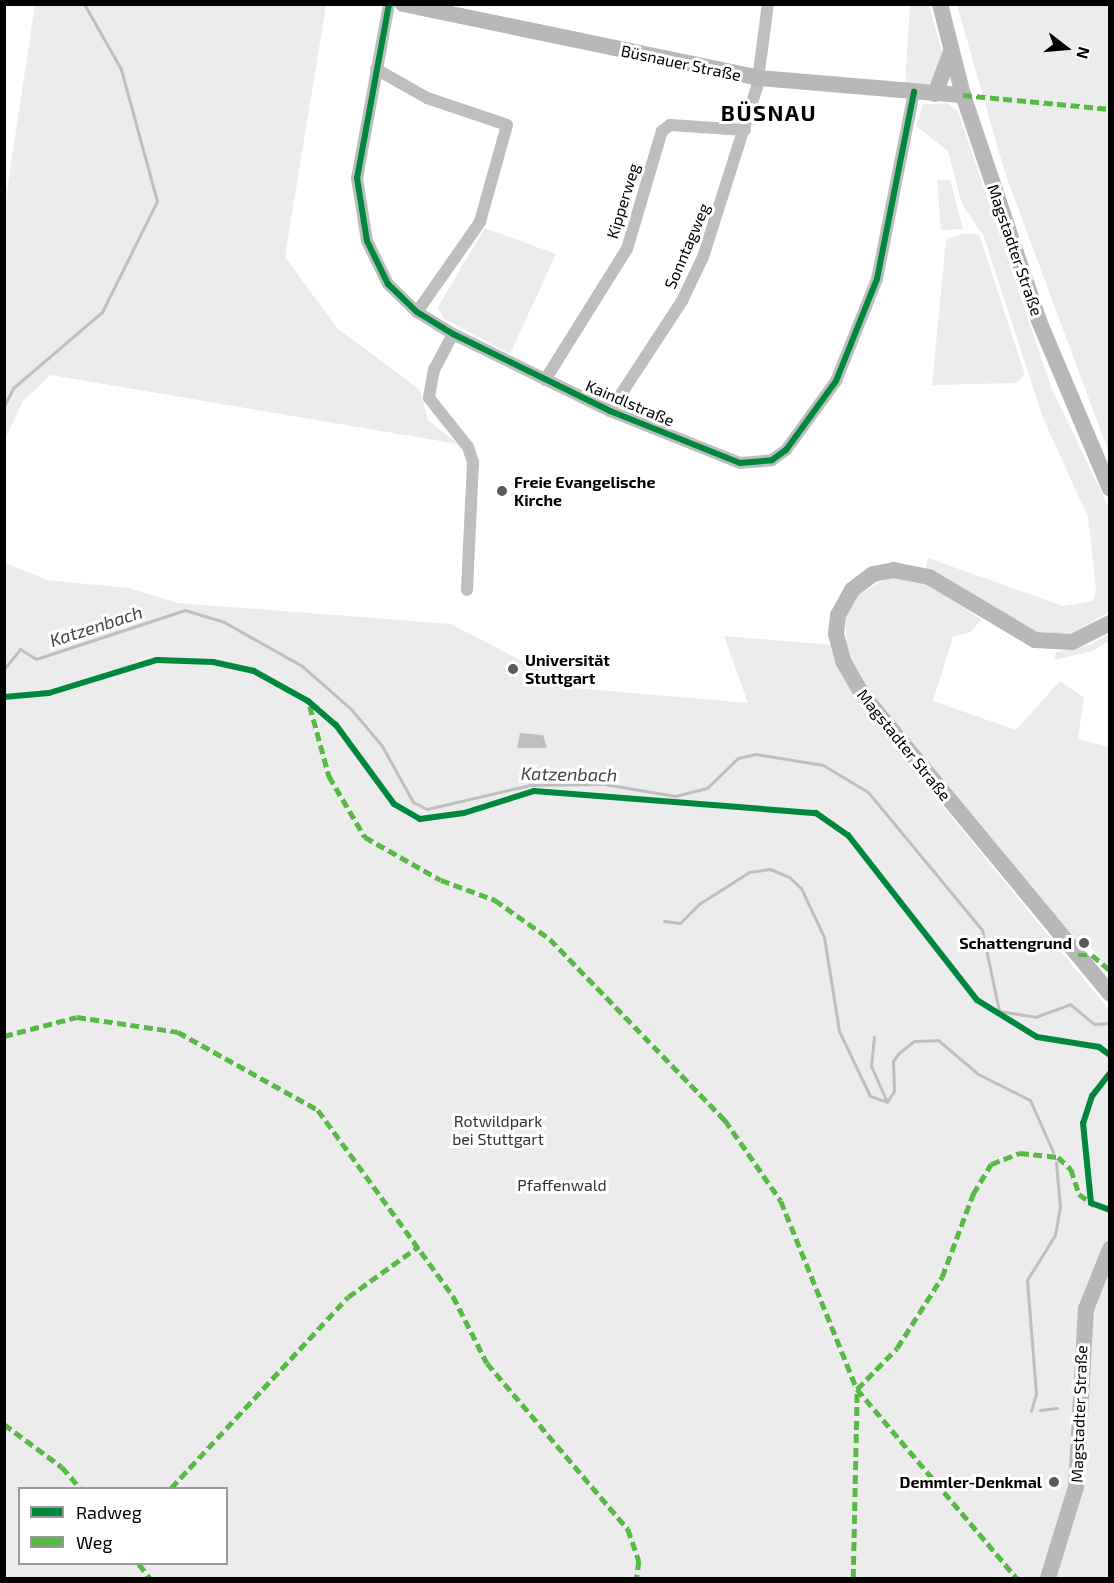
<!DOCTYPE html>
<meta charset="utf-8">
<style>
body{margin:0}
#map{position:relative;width:1114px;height:1583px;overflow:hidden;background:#fff;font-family:"Exo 2",sans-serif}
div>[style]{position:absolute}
.green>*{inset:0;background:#ececec}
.water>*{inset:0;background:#bfbfbf}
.stream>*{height:3px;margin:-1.5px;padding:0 1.5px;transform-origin:1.5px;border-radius:1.5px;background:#bfbfbf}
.street>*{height:12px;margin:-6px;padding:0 6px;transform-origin:6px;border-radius:6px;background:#bebebe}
.secondary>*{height:16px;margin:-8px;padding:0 8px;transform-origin:8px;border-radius:8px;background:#b8b8b8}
.quiet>*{height:4.5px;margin-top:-2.25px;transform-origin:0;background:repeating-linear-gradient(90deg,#58b947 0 9px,transparent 0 13.5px)}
.cycleway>*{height:6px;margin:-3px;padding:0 3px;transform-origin:3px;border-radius:3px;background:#00873e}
.dots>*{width:16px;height:16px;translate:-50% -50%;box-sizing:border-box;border:3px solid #fff;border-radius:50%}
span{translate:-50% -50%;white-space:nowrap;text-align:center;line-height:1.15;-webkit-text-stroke:6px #fff;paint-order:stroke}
.street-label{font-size:16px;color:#000}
.poi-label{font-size:16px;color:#000;font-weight:700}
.left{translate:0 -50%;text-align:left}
.right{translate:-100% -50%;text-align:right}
.park-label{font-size:16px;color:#333}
.water-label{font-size:18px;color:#444;font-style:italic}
.district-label{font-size:22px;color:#000;font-weight:700;letter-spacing:1.5px}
.frame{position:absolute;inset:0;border:6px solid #000;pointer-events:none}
.legend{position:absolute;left:18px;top:1487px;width:210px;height:78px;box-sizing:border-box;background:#fff;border:2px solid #999;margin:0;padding:8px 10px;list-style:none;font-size:18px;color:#000}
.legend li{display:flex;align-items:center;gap:12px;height:30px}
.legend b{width:30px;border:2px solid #999}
.north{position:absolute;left:1036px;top:18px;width:60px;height:60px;-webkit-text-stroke:4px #fff;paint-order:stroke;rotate:106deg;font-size:16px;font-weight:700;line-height:24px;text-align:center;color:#000}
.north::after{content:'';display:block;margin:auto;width:21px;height:27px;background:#000;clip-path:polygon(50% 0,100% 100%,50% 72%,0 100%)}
</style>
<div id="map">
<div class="green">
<i style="clip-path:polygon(35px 5px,326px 5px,285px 257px,338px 329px,420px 390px,428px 420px,458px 444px,51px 375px,23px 401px,5px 439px,5px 203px)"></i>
<i style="clip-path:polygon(910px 5px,929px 5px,942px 51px,944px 63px,935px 82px,926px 84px,905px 83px)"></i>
<i style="clip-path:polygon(957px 5px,1109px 5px,1109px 453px,1005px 173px)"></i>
<i style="clip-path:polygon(947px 103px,958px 111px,1051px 387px,1109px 508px,1109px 612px,1071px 634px,1036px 632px,925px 569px,928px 558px,1063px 606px,1093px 601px,1096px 588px,1088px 517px,1043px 418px,984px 237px,962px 204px,948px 151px,916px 126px,923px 104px)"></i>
<i style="clip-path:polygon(937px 180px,950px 180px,963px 229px,941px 230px)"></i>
<i style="clip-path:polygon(485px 228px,556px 254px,510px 354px,443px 318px,438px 307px)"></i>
<i style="clip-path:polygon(961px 234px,979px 234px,1025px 375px,1016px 383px,932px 385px,946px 239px)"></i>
<i style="clip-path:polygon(evenodd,5px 563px,47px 580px,128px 588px,178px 603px,451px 624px,574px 688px,748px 703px,724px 636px,833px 645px,858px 702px,1109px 1010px,1109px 1578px,5px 1578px,5px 563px,20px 1488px,226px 1488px,226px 1564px,20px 1564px,20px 1488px)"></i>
<i style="clip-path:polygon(890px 577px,929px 584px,982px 620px,970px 632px,953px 637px,933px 701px,1016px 730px,1060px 681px,1084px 698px,1078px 739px,1109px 747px,1109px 970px,1090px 946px,1070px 936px,867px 690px,848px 655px,845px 619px,857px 595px)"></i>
<i style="clip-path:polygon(1109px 634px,1109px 641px,1092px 651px,1054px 660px,1056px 652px,1090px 645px)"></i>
</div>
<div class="water">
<i style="clip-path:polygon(520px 733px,543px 735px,547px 748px,517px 748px)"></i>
</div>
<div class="stream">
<i style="left:4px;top:406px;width:20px;rotate:-63deg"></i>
<i style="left:13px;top:388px;width:117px;rotate:-40.5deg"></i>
<i style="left:102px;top:312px;width:124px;rotate:-63.6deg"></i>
<i style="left:157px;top:201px;width:137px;rotate:-105.3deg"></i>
<i style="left:121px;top:69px;width:75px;rotate:-119.6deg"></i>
<i style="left:4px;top:669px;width:26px;rotate:-51deg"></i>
<i style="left:20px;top:649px;width:19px;rotate:32deg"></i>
<i style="left:36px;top:659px;width:157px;rotate:-18.2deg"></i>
<i style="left:185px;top:610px;width:41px;rotate:17.1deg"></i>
<i style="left:224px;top:622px;width:90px;rotate:29.4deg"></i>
<i style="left:302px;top:666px;width:65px;rotate:41.3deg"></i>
<i style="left:351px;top:709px;width:48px;rotate:50deg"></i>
<i style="left:382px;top:746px;width:64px;rotate:61deg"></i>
<i style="left:413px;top:802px;width:16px;rotate:27deg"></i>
<i style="left:427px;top:809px;width:106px;rotate:-13.1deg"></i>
<i style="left:530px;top:785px;width:74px;rotate:-0.8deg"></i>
<i style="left:604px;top:784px;width:72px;rotate:9.6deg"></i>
<i style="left:675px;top:796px;width:33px;rotate:-14deg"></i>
<i style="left:707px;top:788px;width:43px;rotate:-44.1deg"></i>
<i style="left:738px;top:758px;width:18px;rotate:-13deg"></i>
<i style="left:756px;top:754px;width:68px;rotate:9.3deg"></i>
<i style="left:823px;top:765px;width:52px;rotate:31deg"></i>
<i style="left:868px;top:792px;width:179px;rotate:50.4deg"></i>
<i style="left:982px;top:930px;width:83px;rotate:78.1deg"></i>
<i style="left:999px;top:1011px;width:36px;rotate:9deg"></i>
<i style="left:1035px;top:1017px;width:37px;rotate:-20deg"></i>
<i style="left:1070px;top:1004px;width:31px;rotate:40deg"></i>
<i style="left:1094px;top:1024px;width:16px;rotate:-4deg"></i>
<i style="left:664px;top:921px;width:16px;rotate:7deg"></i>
<i style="left:680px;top:923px;width:27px;rotate:-45deg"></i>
<i style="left:699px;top:904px;width:59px;rotate:-32.6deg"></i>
<i style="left:749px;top:872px;width:21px;rotate:-8deg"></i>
<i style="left:770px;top:869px;width:21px;rotate:23deg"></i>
<i style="left:789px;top:877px;width:16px;rotate:43deg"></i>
<i style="left:801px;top:888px;width:54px;rotate:64.9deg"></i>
<i style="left:824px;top:937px;width:95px;rotate:80.9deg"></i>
<i style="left:839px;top:1031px;width:72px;rotate:64.5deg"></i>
<i style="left:870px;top:1096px;width:18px;rotate:19deg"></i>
<i style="left:887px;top:1102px;width:13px;rotate:-58deg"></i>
<i style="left:894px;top:1091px;width:30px;rotate:-92deg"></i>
<i style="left:893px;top:1061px;width:10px;rotate:-53deg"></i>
<i style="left:899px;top:1053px;width:19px;rotate:-39deg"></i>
<i style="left:914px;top:1041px;width:24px;rotate:-2deg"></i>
<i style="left:938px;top:1040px;width:52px;rotate:40.4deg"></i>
<i style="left:978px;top:1074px;width:58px;rotate:26.6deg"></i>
<i style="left:1030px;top:1100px;width:57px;rotate:66.1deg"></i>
<i style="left:874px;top:1037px;width:29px;rotate:96deg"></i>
<i style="left:871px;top:1066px;width:39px;rotate:66deg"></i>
<i style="left:1040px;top:1410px;width:17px;rotate:-7deg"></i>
<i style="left:1031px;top:1411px;width:18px;rotate:-74deg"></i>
<i style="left:1036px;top:1394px;width:114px;rotate:-94.5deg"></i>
<i style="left:1027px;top:1280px;width:53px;rotate:-58.1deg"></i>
<i style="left:1055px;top:1235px;width:28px;rotate:-80deg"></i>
<i style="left:1060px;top:1207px;width:45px;rotate:-95.1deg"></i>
</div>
<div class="street">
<i style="left:389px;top:4px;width:177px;rotate:100.4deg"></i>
<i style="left:357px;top:178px;width:64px;rotate:81deg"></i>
<i style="left:367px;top:241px;width:48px;rotate:64deg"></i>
<i style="left:388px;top:284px;width:40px;rotate:44deg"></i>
<i style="left:417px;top:312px;width:42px;rotate:31.4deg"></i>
<i style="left:453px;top:334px;width:175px;rotate:26.1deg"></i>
<i style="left:610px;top:411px;width:140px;rotate:21.8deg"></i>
<i style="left:740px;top:463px;width:32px;rotate:-5deg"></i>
<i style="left:772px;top:460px;width:17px;rotate:-36deg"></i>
<i style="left:786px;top:450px;width:85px;rotate:-54.1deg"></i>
<i style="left:836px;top:381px;width:110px;rotate:-68.1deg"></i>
<i style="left:877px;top:279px;width:191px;rotate:-78.8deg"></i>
<i style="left:376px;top:69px;width:59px;rotate:29.6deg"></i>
<i style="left:427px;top:98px;width:84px;rotate:18.6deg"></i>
<i style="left:507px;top:125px;width:101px;rotate:105.6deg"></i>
<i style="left:480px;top:222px;width:110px;rotate:125deg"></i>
<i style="left:453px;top:334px;width:40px;rotate:118deg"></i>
<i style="left:434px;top:369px;width:29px;rotate:100deg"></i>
<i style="left:429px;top:398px;width:63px;rotate:51.5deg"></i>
<i style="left:468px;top:447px;width:16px;rotate:72deg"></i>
<i style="left:473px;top:462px;width:128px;rotate:92.7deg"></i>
<i style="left:545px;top:380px;width:155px;rotate:-58deg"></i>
<i style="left:627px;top:249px;width:123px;rotate:-73.5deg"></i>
<i style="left:662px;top:131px;width:10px;rotate:-37deg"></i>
<i style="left:670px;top:125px;width:75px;rotate:3.8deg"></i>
<i style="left:610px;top:411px;width:131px;rotate:-56.8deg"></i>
<i style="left:682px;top:301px;width:49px;rotate:-64.5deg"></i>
<i style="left:703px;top:257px;width:178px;rotate:-72.4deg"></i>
<i style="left:757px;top:87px;width:84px;rotate:-82.5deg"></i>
</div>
<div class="secondary">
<i style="left:403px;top:4px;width:364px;rotate:11.7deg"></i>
<i style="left:759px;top:78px;width:205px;rotate:4.8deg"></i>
<i style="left:940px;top:4px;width:94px;rotate:75.8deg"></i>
<i style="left:963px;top:95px;width:238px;rotate:71.4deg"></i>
<i style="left:1039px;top:321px;width:182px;rotate:67.1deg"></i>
<i style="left:935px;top:94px;width:43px;rotate:-69.4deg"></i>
<i style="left:1110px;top:623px;width:42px;rotate:153.4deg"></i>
<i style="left:1072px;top:642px;width:37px;rotate:-177deg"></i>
<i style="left:1035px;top:640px;width:123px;rotate:-149.3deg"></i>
<i style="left:929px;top:577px;width:36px;rotate:-169deg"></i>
<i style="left:894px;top:570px;width:21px;rotate:169deg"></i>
<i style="left:873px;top:574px;width:26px;rotate:143deg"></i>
<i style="left:852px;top:590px;width:29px;rotate:119deg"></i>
<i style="left:838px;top:615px;width:19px;rotate:96deg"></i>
<i style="left:836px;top:634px;width:28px;rotate:75deg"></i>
<i style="left:843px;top:661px;width:38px;rotate:60deg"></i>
<i style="left:862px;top:694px;width:389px;rotate:50.4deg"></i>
<i style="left:1048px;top:1578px;width:95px;rotate:-72.9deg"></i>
<i style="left:1076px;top:1487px;width:178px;rotate:-86.8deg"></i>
<i style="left:1086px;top:1309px;width:65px;rotate:-68.2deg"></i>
</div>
<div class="quiet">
<i style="left:963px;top:95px;width:148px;rotate:5.4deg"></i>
<i style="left:310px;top:706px;width:73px;rotate:74.8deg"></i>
<i style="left:329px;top:776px;width:71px;rotate:59.5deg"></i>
<i style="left:365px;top:837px;width:87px;rotate:29.5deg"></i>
<i style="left:441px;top:880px;width:58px;rotate:20.3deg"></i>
<i style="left:495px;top:900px;width:67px;rotate:35.3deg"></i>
<i style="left:550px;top:939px;width:252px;rotate:46deg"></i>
<i style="left:725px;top:1120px;width:98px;rotate:55.3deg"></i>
<i style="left:781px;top:1201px;width:203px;rotate:68deg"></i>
<i style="left:857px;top:1389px;width:248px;rotate:49.8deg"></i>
<i style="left:1078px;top:955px;width:14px"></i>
<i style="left:1092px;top:955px;width:23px;rotate:40deg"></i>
<i style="left:4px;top:1036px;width:75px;rotate:-14.6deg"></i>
<i style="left:77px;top:1017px;width:102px;rotate:8.4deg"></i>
<i style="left:178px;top:1032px;width:160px;rotate:29.1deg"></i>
<i style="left:318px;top:1110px;width:230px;rotate:54deg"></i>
<i style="left:453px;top:1296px;width:75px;rotate:63.1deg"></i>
<i style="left:487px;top:1363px;width:218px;rotate:49.7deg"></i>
<i style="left:628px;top:1529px;width:34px;rotate:71deg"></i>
<i style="left:639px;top:1561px;width:17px;rotate:97deg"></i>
<i style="left:4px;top:1424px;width:72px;rotate:36.6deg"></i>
<i style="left:62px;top:1467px;width:28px;rotate:49deg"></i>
<i style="left:171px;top:1488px;width:260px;rotate:-47.2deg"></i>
<i style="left:348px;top:1297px;width:87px;rotate:-35.7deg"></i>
<i style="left:139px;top:1564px;width:18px;rotate:52deg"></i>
<i style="left:853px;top:1578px;width:189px;rotate:-88.8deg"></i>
<i style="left:857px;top:1389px;width:57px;rotate:-45.7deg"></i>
<i style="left:897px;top:1348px;width:84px;rotate:-57.6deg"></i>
<i style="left:942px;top:1277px;width:89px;rotate:-69.5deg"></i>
<i style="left:973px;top:1194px;width:35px;rotate:-59deg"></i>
<i style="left:991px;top:1164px;width:31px;rotate:-21deg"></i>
<i style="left:1020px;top:1153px;width:38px;rotate:6deg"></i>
<i style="left:1058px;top:1157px;width:18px;rotate:43deg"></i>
<i style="left:1071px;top:1169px;width:26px;rotate:72deg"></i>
<i style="left:1079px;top:1194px;width:19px;rotate:36deg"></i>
</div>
<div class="cycleway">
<i style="left:389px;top:4px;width:177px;rotate:100.4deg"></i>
<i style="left:357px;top:178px;width:64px;rotate:81deg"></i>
<i style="left:367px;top:241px;width:48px;rotate:64deg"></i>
<i style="left:388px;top:284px;width:40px;rotate:44deg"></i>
<i style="left:417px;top:312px;width:42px;rotate:31.4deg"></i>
<i style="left:453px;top:334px;width:175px;rotate:26.1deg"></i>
<i style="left:610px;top:411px;width:140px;rotate:21.8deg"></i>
<i style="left:740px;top:463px;width:32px;rotate:-5deg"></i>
<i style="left:772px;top:460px;width:17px;rotate:-36deg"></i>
<i style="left:786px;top:450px;width:85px;rotate:-54.1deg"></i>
<i style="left:836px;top:381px;width:110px;rotate:-68.1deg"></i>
<i style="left:877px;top:279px;width:191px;rotate:-78.8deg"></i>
<i style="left:4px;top:697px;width:45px;rotate:-5.1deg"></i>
<i style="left:49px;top:693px;width:113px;rotate:-17deg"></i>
<i style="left:157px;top:660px;width:56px;rotate:2deg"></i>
<i style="left:213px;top:662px;width:42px;rotate:12.4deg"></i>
<i style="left:254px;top:671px;width:62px;rotate:29.1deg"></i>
<i style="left:308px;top:701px;width:37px;rotate:41deg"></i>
<i style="left:336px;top:725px;width:98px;rotate:53.7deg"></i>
<i style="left:394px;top:804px;width:30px;rotate:30deg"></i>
<i style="left:420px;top:819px;width:44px;rotate:-7.8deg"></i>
<i style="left:464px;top:813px;width:73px;rotate:-17.4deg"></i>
<i style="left:534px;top:791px;width:283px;rotate:4.5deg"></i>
<i style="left:816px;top:813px;width:39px;rotate:35deg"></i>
<i style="left:848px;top:835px;width:209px;rotate:52deg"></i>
<i style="left:977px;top:1000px;width:70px;rotate:31.7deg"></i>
<i style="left:1037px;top:1037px;width:63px;rotate:9.2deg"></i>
<i style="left:1099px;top:1047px;width:14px;rotate:36deg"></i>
<i style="left:1110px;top:1073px;width:29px;rotate:128deg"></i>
<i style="left:1092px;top:1096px;width:28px;rotate:108deg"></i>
<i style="left:1083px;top:1123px;width:80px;rotate:84.3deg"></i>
<i style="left:1091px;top:1203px;width:20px;rotate:20deg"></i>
</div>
<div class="dots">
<i style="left:502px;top:491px;background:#595959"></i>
<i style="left:513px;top:669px;background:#595959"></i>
<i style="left:1084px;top:943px;background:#595959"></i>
<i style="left:1054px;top:1482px;background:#595959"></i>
</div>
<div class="street-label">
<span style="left:681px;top:63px;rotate:12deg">Büsnauer Straße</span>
<span style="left:623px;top:201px;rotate:-73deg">Kipperweg</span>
<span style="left:687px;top:246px;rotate:-67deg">Sonntagweg</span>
<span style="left:1015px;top:250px;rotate:71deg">Magstadter Straße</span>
<span style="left:630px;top:403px;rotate:23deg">Kaindlstraße</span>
<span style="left:904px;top:745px;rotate:51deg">Magstadter Straße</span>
<span style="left:1079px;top:1414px;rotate:-88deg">Magstadter Straße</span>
</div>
<div class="poi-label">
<span class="left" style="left:514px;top:491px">Freie Evangelische<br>Kirche</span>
<span class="left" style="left:525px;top:669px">Universität<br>Stuttgart</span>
<span class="right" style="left:1072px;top:943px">Schattengrund</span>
<span class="right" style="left:1042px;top:1482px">Demmler-Denkmal</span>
</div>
<div class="park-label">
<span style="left:498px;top:1130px">Rotwildpark<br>bei Stuttgart</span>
<span style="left:562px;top:1185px">Pfaffenwald</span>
</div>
<div class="water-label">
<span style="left:96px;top:626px;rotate:-18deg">Katzenbach</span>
<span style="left:569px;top:774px;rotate:1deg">Katzenbach</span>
</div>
<div class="district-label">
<span style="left:769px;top:113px">BÜSNAU</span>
</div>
<div class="frame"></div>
<ul class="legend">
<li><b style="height:8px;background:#00873e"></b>Radweg</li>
<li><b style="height:8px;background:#58b947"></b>Weg</li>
</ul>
<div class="north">N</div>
</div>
